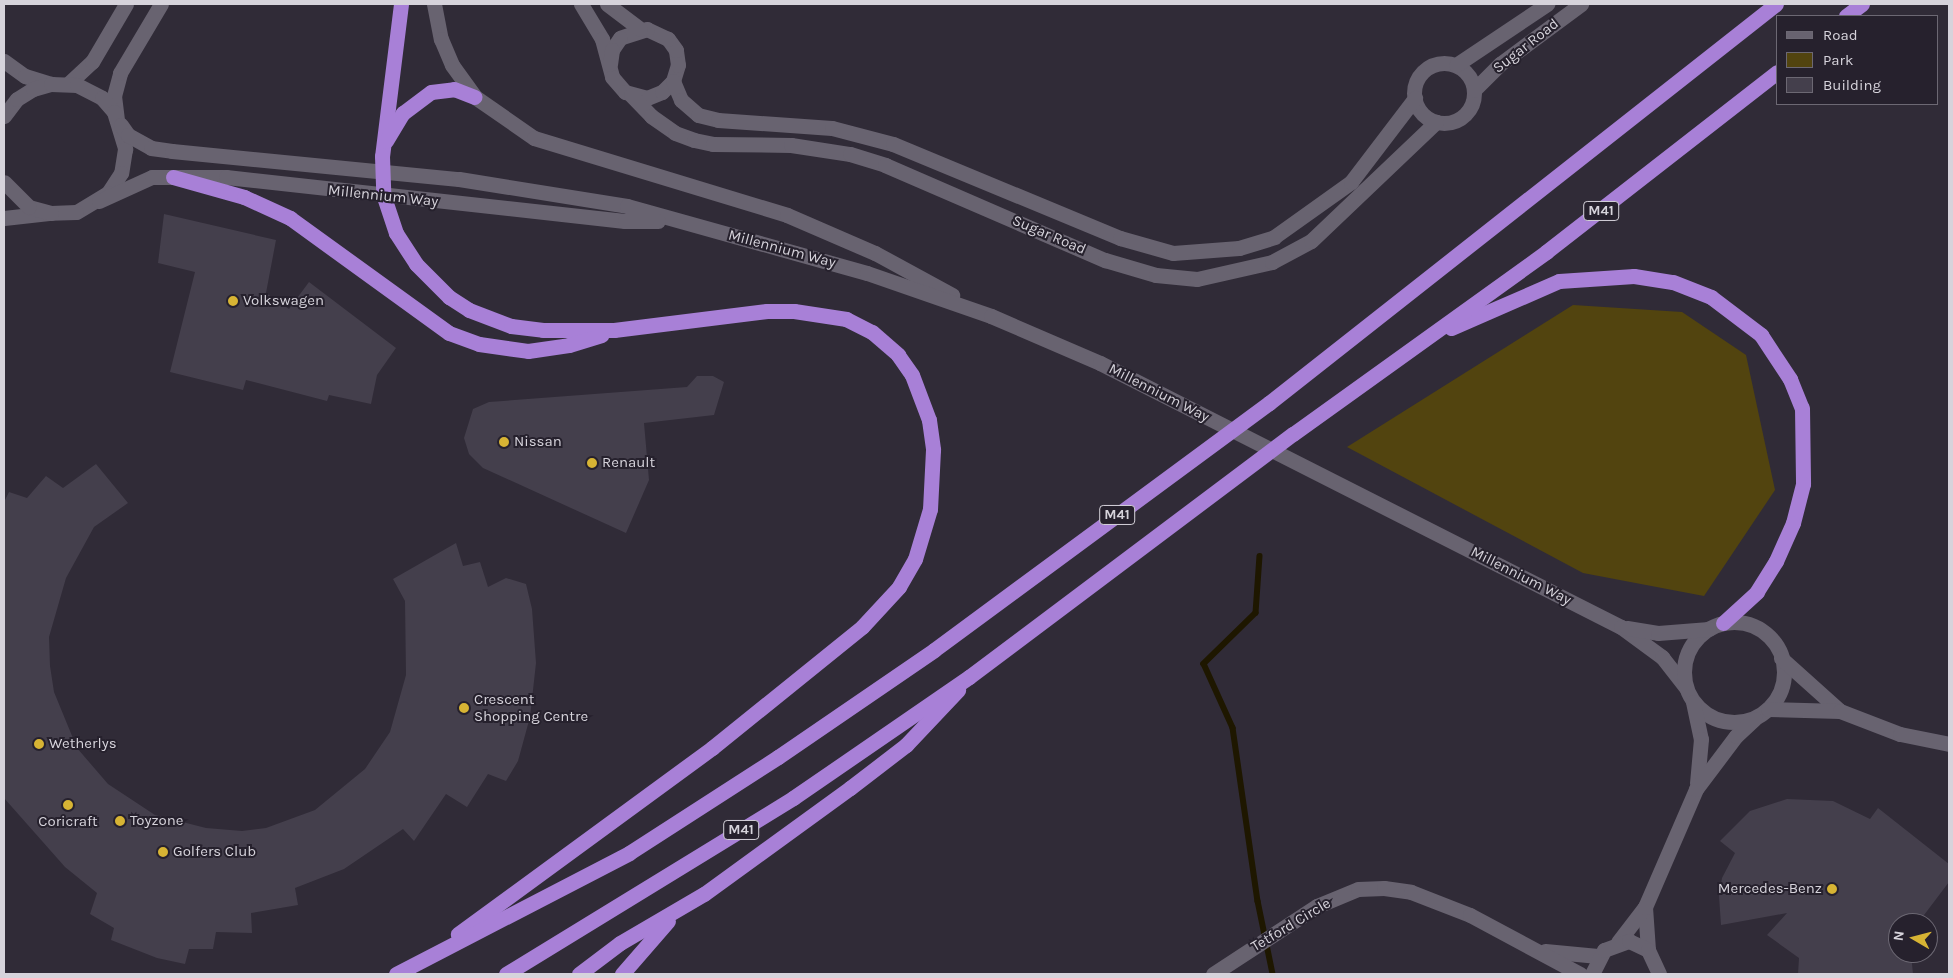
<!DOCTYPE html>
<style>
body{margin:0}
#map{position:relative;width:1953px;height:978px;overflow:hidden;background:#302b37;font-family:Karla,sans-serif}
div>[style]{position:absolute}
.green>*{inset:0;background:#52440f}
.stream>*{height:5.5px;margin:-2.75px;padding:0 2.75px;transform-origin:2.75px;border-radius:2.75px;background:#1e1700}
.building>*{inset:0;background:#443f4c}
.street>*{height:15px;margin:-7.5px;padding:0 7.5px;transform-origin:7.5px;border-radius:7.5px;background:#686370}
.street>.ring{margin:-7.5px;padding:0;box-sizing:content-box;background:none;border:15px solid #686370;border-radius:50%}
.secondary>*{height:15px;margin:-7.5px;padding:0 7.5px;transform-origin:7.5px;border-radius:7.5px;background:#686370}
.secondary>.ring{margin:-7.5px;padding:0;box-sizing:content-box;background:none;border:15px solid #686370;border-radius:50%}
.highway>*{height:15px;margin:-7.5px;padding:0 7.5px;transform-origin:7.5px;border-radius:7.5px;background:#a880d7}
.dots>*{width:14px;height:14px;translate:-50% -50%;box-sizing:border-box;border:2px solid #26212d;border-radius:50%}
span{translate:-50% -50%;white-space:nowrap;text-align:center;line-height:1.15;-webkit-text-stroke:4px #26212d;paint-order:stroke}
.shield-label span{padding:1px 4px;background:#26212d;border:1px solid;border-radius:4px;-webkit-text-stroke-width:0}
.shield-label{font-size:14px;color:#d6d3db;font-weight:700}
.street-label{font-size:15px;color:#d6d3db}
.poi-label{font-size:15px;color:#d6d3db}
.left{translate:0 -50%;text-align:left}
.right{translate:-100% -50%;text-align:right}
.frame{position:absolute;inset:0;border:5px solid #d6d3db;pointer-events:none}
.legend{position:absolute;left:1776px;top:15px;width:162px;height:90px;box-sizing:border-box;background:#26212d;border:1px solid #6c6873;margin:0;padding:6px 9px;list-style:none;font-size:15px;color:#d6d3db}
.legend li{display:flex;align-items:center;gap:10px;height:25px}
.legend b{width:25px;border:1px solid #6c6873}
.north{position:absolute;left:1888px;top:913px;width:50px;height:50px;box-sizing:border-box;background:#26212d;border:1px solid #6c6873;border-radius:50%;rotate:278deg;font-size:14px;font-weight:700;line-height:20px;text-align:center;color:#d6d3db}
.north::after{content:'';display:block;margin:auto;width:18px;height:22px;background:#d7b434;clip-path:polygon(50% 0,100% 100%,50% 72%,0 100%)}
</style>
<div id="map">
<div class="green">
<i style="clip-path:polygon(1573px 305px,1682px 312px,1746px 355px,1775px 490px,1704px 596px,1583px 573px,1347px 447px)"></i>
</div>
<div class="stream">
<i style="left:1260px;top:556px;width:57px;rotate:94deg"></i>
<i style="left:1256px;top:613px;width:73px;rotate:135.6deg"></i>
<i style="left:1204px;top:664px;width:70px;rotate:65.6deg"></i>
<i style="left:1233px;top:728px;width:175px;rotate:81.8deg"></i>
<i style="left:1258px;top:901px;width:75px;rotate:78.4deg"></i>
</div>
<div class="building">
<i style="clip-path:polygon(164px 214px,276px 240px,266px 293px,289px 309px,309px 282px,396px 348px,377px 375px,371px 404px,329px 395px,327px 401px,246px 380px,243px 390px,170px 372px,195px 272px,158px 263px)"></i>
<i style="clip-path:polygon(697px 376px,713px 376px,724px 382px,714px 415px,644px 423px,649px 480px,626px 533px,483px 468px,469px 454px,464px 438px,473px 409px,489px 402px,687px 387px)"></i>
<i style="clip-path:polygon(96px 464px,128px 503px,94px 527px,66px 578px,49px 637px,50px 666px,54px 692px,77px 748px,108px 784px,155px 815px,206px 828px,242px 831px,266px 828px,315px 810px,365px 769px,390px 732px,406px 675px,405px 601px,393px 579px,456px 543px,463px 566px,480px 562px,488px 587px,506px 578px,526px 584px,532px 609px,536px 663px,530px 717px,518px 761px,506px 781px,488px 774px,467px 807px,446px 794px,414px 841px,403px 829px,344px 869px,295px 888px,298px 905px,251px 913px,252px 933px,216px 932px,213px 949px,189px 949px,185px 964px,157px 958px,111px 940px,114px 928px,90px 914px,97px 893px,65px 867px,4px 798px,4px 502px,9px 492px,27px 498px,46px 476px,63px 488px)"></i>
<i style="clip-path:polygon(1787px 799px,1833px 801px,1870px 819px,1878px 808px,1949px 864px,1949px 882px,1918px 923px,1898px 923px,1898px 953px,1911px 954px,1913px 974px,1798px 974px,1799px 958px,1767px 935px,1787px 913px,1721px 925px,1719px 896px,1722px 878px,1735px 853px,1720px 841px,1750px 811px)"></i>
</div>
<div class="street">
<i style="left:581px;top:4px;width:41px;rotate:59deg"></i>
<i style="left:602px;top:39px;width:39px;rotate:75deg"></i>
<i style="left:612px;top:77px;width:20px;rotate:49deg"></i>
<i style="left:625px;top:92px;width:23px;rotate:15deg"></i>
<i style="left:647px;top:98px;width:16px;rotate:-22deg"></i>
<i style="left:662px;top:92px;width:16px;rotate:-45deg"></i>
<i style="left:673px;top:81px;width:17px;rotate:-73deg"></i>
<i style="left:678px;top:65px;width:15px;rotate:-98deg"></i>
<i style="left:676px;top:50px;width:14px;rotate:-126deg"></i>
<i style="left:668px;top:39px;width:23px;rotate:-155deg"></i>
<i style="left:647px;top:29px;width:28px;rotate:162deg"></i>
<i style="left:620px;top:38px;width:14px;rotate:124deg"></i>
<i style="left:612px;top:50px;width:14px;rotate:98deg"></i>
<i style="left:607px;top:4px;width:41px;rotate:37.1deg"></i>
<i class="ring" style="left:1414px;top:63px;width:45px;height:45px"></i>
<i style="left:1456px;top:65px;width:110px;rotate:-33.8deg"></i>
<i style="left:673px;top:81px;width:21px;rotate:67deg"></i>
<i style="left:681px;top:100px;width:23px;rotate:41deg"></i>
<i style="left:698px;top:115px;width:21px;rotate:14deg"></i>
<i style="left:718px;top:120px;width:114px;rotate:4deg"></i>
<i style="left:832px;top:128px;width:63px;rotate:14.7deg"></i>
<i style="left:893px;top:144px;width:246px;rotate:22.5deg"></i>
<i style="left:1120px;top:238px;width:55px;rotate:15.8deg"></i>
<i style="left:1173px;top:253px;width:66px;rotate:-4.3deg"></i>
<i style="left:1239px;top:248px;width:37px;rotate:-17deg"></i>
<i style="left:1274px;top:237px;width:95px;rotate:-35.5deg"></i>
<i style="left:1351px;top:182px;width:106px;rotate:-52.7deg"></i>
<i style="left:68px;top:84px;width:33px;rotate:-43deg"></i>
<i style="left:92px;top:62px;width:67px;rotate:-59.6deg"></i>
<i style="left:1474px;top:90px;width:37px;rotate:-45deg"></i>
<i style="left:1500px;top:64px;width:101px;rotate:-36.5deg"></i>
<i style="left:631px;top:95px;width:29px;rotate:46deg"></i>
<i style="left:651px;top:116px;width:29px;rotate:35deg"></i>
<i style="left:675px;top:133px;width:20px;rotate:20deg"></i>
<i style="left:694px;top:140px;width:19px;rotate:12deg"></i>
<i style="left:713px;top:144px;width:78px;rotate:0.7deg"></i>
<i style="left:791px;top:145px;width:60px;rotate:8.7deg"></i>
<i style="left:850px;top:154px;width:37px;rotate:17deg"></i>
<i style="left:885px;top:165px;width:240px;rotate:23.4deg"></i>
<i style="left:1105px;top:260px;width:53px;rotate:16.4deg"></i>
<i style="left:1156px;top:275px;width:41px;rotate:5.6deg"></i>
<i style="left:1197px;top:279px;width:77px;rotate:-12.8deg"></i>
<i style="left:1272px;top:262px;width:44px;rotate:-28.3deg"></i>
<i style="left:1311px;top:241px;width:173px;rotate:-43.6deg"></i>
<i style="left:117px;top:120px;width:24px;rotate:-97deg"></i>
<i style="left:114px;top:96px;width:24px;rotate:-75deg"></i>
<i style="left:120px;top:73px;width:80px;rotate:-59.3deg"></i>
<i style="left:4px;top:218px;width:45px;rotate:-6.3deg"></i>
<i style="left:1545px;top:951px;width:53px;rotate:5.4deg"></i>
<i style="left:1213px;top:974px;width:124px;rotate:-33.2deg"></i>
<i style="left:1317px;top:906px;width:44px;rotate:-22.5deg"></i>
<i style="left:1358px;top:889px;width:26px;rotate:-2deg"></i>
<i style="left:1384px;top:888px;width:27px;rotate:8deg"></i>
<i style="left:1411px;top:892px;width:63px;rotate:21.3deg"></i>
<i style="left:1470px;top:915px;width:125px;rotate:28.2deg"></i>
</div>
<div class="secondary">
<i style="left:434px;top:4px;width:36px;rotate:79deg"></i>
<i style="left:441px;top:39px;width:28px;rotate:67deg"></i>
<i style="left:452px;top:65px;width:39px;rotate:54deg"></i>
<i style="left:475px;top:97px;width:72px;rotate:34.8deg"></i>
<i style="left:534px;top:138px;width:264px;rotate:16.9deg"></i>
<i style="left:787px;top:215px;width:96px;rotate:23.4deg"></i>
<i style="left:875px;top:253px;width:88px;rotate:28.6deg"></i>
<i style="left:4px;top:61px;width:26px;rotate:36deg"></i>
<i style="left:25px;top:76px;width:27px;rotate:17deg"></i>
<i style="left:4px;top:116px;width:21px;rotate:-53deg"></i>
<i style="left:17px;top:99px;width:19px;rotate:-32deg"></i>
<i style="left:33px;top:89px;width:19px;rotate:-16deg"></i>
<i style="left:51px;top:84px;width:26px;rotate:2deg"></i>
<i style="left:77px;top:85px;width:28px;rotate:27deg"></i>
<i style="left:102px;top:98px;width:18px;rotate:49deg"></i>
<i style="left:114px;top:112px;width:39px;rotate:73deg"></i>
<i style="left:125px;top:149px;width:24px;rotate:99deg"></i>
<i style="left:121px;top:173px;width:24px;rotate:123deg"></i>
<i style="left:108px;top:193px;width:37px;rotate:149deg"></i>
<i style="left:76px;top:212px;width:25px;rotate:178deg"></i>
<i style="left:51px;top:213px;width:23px;rotate:-165deg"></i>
<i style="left:29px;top:207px;width:35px;rotate:-135deg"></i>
<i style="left:121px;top:125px;width:12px;rotate:55deg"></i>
<i style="left:128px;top:135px;width:26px;rotate:29deg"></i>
<i style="left:151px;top:148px;width:21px;rotate:8deg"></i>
<i style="left:172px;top:151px;width:288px;rotate:5.6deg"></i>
<i style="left:459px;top:179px;width:170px;rotate:9.1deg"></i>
<i style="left:627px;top:206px;width:249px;rotate:15.6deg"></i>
<i style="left:867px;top:273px;width:131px;rotate:19.1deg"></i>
<i style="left:991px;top:316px;width:119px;rotate:23.3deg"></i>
<i style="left:1100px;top:363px;width:584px;rotate:26.87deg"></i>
<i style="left:1621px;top:627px;width:51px;rotate:36.2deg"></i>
<i style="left:1662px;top:657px;width:39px;rotate:52deg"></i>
<i style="left:99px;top:201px;width:58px;rotate:-24.4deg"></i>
<i style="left:152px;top:177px;width:74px"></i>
<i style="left:226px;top:177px;width:401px;rotate:6.3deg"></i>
<i style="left:625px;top:221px;width:33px"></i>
<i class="ring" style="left:1684px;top:622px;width:85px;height:85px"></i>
<i style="left:1627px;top:628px;width:31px;rotate:9deg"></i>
<i style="left:1658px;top:633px;width:51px;rotate:-4.5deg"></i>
<i style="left:1781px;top:658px;width:79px;rotate:41.9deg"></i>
<i style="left:1693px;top:702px;width:38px;rotate:78deg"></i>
<i style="left:1701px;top:739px;width:44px;rotate:95.2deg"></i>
<i style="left:1768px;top:709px;width:72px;rotate:1.6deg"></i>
<i style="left:1840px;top:711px;width:64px;rotate:21deg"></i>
<i style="left:1900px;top:734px;width:50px;rotate:11.5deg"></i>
<i style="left:1645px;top:907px;width:43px;rotate:86deg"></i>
<i style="left:1618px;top:942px;width:44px;rotate:-52.4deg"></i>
<i style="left:1645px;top:907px;width:129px;rotate:-66.6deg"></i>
<i style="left:1696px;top:789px;width:66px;rotate:-53deg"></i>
<i style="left:1736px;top:736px;width:25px;rotate:-43deg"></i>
<i style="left:1592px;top:974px;width:27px;rotate:-63deg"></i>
<i style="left:1604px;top:950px;width:27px;rotate:-20deg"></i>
<i style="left:1629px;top:941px;width:21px;rotate:25deg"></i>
<i style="left:1648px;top:950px;width:26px;rotate:65deg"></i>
</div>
<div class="highway">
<i style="left:401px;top:4px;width:153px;rotate:97.1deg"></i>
<i style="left:382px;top:156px;width:38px;rotate:88deg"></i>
<i style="left:383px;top:194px;width:41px;rotate:71.6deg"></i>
<i style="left:396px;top:233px;width:37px;rotate:57deg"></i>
<i style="left:416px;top:264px;width:47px;rotate:45deg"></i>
<i style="left:449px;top:297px;width:24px;rotate:33deg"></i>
<i style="left:469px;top:310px;width:45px;rotate:20.9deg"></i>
<i style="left:511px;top:326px;width:32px;rotate:7deg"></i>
<i style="left:543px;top:330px;width:71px"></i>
<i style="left:614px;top:330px;width:154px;rotate:-7.1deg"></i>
<i style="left:767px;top:311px;width:27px"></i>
<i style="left:794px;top:311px;width:53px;rotate:8.7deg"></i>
<i style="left:846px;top:319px;width:29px;rotate:27deg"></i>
<i style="left:872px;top:332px;width:35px;rotate:41deg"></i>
<i style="left:898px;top:355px;width:24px;rotate:55deg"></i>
<i style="left:912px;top:375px;width:48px;rotate:69.3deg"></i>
<i style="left:929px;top:420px;width:30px;rotate:82deg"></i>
<i style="left:933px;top:450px;width:59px;rotate:92.9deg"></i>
<i style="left:930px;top:509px;width:52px;rotate:106.7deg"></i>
<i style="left:915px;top:559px;width:32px;rotate:120deg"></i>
<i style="left:899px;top:587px;width:54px;rotate:132.8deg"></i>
<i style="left:862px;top:627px;width:193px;rotate:141.1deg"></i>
<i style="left:712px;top:748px;width:315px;rotate:143.8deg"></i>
<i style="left:1846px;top:16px;width:20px;rotate:-37deg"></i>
<i style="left:386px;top:141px;width:33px;rotate:-59deg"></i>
<i style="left:403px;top:113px;width:35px;rotate:-37deg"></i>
<i style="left:431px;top:92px;width:23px;rotate:-7deg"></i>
<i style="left:454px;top:89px;width:22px;rotate:21deg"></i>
<i style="left:173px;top:177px;width:74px;rotate:15.7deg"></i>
<i style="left:244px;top:197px;width:51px;rotate:24.5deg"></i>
<i style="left:290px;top:218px;width:196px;rotate:35.9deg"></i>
<i style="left:449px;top:333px;width:32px;rotate:20deg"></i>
<i style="left:479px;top:344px;width:49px;rotate:8.1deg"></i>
<i style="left:528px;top:351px;width:41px;rotate:-8.3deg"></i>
<i style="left:569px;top:345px;width:34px;rotate:-17deg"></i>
<i style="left:1451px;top:328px;width:118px;rotate:-23.5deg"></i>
<i style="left:1559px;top:281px;width:75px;rotate:-3.8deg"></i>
<i style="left:1634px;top:276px;width:39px;rotate:9deg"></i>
<i style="left:1673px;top:282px;width:41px;rotate:21.5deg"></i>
<i style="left:1711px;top:297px;width:63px;rotate:37.2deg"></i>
<i style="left:1761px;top:335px;width:53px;rotate:56.6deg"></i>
<i style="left:1790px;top:379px;width:31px;rotate:68deg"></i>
<i style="left:1802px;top:408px;width:76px;rotate:89.2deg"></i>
<i style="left:1803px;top:484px;width:40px;rotate:104.4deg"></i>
<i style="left:1793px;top:523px;width:42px;rotate:114.1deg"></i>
<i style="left:1776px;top:561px;width:36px;rotate:122deg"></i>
<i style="left:1757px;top:592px;width:46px;rotate:137.6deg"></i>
<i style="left:396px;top:974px;width:263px;rotate:-27.4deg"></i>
<i style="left:629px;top:853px;width:177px;rotate:-32.8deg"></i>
<i style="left:778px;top:757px;width:189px;rotate:-34.4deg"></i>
<i style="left:934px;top:650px;width:416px;rotate:-36.4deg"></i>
<i style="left:1269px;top:403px;width:645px;rotate:-38.2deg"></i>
<i style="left:506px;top:974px;width:337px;rotate:-31.5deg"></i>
<i style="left:793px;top:798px;width:214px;rotate:-34.5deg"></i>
<i style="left:969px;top:677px;width:405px;rotate:-36.9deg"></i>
<i style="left:1293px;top:434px;width:312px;rotate:-35.7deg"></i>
<i style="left:1546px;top:252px;width:293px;rotate:-37.9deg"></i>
<i style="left:579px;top:974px;width:51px;rotate:-37.1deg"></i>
<i style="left:620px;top:943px;width:97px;rotate:-30.3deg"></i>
<i style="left:704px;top:894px;width:180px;rotate:-36deg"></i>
<i style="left:850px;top:788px;width:71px;rotate:-37.5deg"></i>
<i style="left:906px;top:745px;width:76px;rotate:-46.6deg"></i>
<i style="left:622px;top:974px;width:70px;rotate:-49deg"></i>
</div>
<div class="dots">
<i style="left:233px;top:301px;background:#d7b434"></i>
<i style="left:504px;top:442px;background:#d7b434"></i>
<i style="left:592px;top:463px;background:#d7b434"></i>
<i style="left:464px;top:708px;background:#d7b434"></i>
<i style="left:39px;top:744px;background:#d7b434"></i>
<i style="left:68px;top:805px;background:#d7b434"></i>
<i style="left:120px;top:821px;background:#d7b434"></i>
<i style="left:163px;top:852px;background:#d7b434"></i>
<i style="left:1832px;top:889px;background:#d7b434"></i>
</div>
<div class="shield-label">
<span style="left:1601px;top:211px">M41</span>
<span style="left:1117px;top:515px">M41</span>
<span style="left:741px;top:830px">M41</span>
</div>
<div class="street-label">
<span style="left:1526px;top:46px;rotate:-38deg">Sugar Road</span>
<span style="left:383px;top:196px;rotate:6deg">Millennium Way</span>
<span style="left:1049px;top:235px;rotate:23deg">Sugar Road</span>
<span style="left:782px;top:249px;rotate:15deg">Millennium Way</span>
<span style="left:1159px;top:393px;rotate:27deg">Millennium Way</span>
<span style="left:1521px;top:576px;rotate:27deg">Millennium Way</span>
<span style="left:1291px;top:925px;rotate:-31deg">Tetford Circle</span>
</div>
<div class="poi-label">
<span class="left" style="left:243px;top:301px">Volkswagen</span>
<span class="left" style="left:514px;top:442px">Nissan</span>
<span class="left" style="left:602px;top:463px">Renault</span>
<span class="left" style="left:474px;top:708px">Crescent<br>Shopping Centre</span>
<span class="left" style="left:49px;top:744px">Wetherlys</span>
<span class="left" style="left:130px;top:821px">Toyzone</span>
<span style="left:68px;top:822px">Coricraft</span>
<span class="left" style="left:173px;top:852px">Golfers Club</span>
<span class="right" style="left:1822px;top:889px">Mercedes-Benz</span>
</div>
<div class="frame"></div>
<ul class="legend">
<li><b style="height:6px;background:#686370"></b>Road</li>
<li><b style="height:14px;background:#52440f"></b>Park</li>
<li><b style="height:14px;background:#443f4c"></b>Building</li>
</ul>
<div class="north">N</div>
</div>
